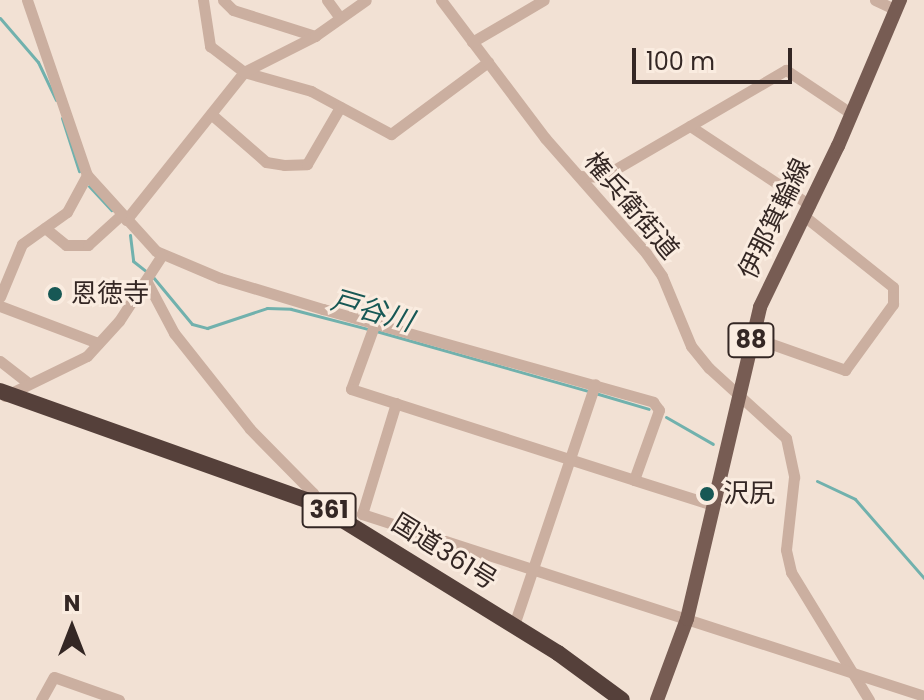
<!DOCTYPE html>
<meta charset="utf-8">
<style>
body{margin:0}
#map{position:relative;width:924px;height:700px;overflow:hidden;background:#f2e1d4;font-family:Poppins,"Noto Sans JP",sans-serif}
div>[style]{position:absolute}
.stream>*{height:3px;margin:-1.5px;padding:0 1.5px;transform-origin:1.5px;border-radius:1.5px;background:#71b1ad}
.minor>*{height:11px;margin:-5.5px;padding:0 5.5px;transform-origin:5.5px;border-radius:5.5px;background:#cbafa0}
.major>*{height:14px;margin:-7px;padding:0 7px;transform-origin:7px;border-radius:7px;background:#775c53}
.highway>*{height:16px;margin:-8px;padding:0 8px;transform-origin:8px;border-radius:8px;background:#55403a}
.dots>*{width:22px;height:22px;translate:-50% -50%;box-sizing:border-box;border:4px solid #faece0;border-radius:50%}
span{translate:-50% -50%;white-space:nowrap;text-align:center;line-height:1.15;-webkit-text-stroke:6px #faece0;paint-order:stroke}
.shield-label span{padding:2px 6px;background:#faece0;border:2px solid;border-radius:6px;-webkit-text-stroke-width:0}
.shield-label{font-size:24px;color:#342724;font-weight:700}
.street-label{font-size:26px;color:#342724}
.poi-label{font-size:26px;color:#342724}
.left{translate:0 -50%;text-align:left}
.water-label{font-size:28px;color:#175855;font-style:italic}
.north{position:absolute;left:32px;top:588px;width:80px;height:80px;-webkit-text-stroke:6px #faece0;paint-order:stroke;rotate:0deg;font-size:22px;font-weight:700;line-height:32px;text-align:center;color:#342724}
.north::after{content:'';display:block;margin:auto;width:28px;height:36px;background:#342724;clip-path:polygon(50% 0,100% 100%,50% 72%,0 100%)}
.scale{position:absolute;left:632px;top:48px;width:160px;height:36px;box-sizing:border-box;border:4px solid #342724;border-top:0;padding-left:10px;font-size:24px;line-height:28px;white-space:nowrap;color:#342724;-webkit-text-stroke:6px #faece0;paint-order:stroke}
</style>
<div id="map">
<div class="stream">
<i style="left:0;top:18px;width:58px;rotate:49.2deg"></i>
<i style="left:38px;top:62px;width:42px;rotate:64.7deg"></i>
<i style="left:62px;top:118px;width:56px;rotate:72.2deg"></i>
<i style="left:89px;top:186px;width:33px;rotate:47deg"></i>
<i style="left:130px;top:235px;width:26px;rotate:83deg"></i>
<i style="left:133px;top:261px;width:18px;rotate:38deg"></i>
<i style="left:153px;top:277px;width:61px;rotate:50.3deg"></i>
<i style="left:192px;top:324px;width:16px;rotate:15deg"></i>
<i style="left:207px;top:328px;width:63px;rotate:-18.4deg"></i>
<i style="left:267px;top:308px;width:24px;rotate:2deg"></i>
<i style="left:291px;top:309px;width:80px;rotate:14.6deg"></i>
<i style="left:376px;top:331px;width:220px;rotate:15.8deg"></i>
<i style="left:595px;top:393px;width:56px;rotate:16.5deg"></i>
<i style="left:666px;top:417px;width:54px;rotate:29.9deg"></i>
<i style="left:817px;top:481px;width:42px;rotate:25.3deg"></i>
<i style="left:855px;top:499px;width:105px;rotate:48.9deg"></i>
</div>
<div class="minor">
<i style="left:27px;top:0;width:185px;rotate:71.1deg"></i>
<i style="left:87px;top:175px;width:103px;rotate:47.8deg"></i>
<i style="left:156px;top:251px;width:69px;rotate:22.9deg"></i>
<i style="left:220px;top:278px;width:108px;rotate:16.8deg"></i>
<i style="left:323px;top:309px;width:343px;rotate:15.7deg"></i>
<i style="left:653px;top:402px;width:10px;rotate:53deg"></i>
<i style="left:659px;top:410px;width:74px;rotate:109.7deg"></i>
<i style="left:634px;top:480px;width:83px;rotate:17.6deg"></i>
<i style="left:203px;top:0;width:47px;rotate:81.3deg"></i>
<i style="left:210px;top:46px;width:43px;rotate:37.4deg"></i>
<i style="left:244px;top:72px;width:70px;rotate:15.8deg"></i>
<i style="left:311px;top:91px;width:91px;rotate:28.3deg"></i>
<i style="left:391px;top:134px;width:121px;rotate:-36.6deg"></i>
<i style="left:223px;top:0;width:14px;rotate:45deg"></i>
<i style="left:233px;top:10px;width:86px;rotate:17.6deg"></i>
<i style="left:327px;top:0;width:22px;rotate:54deg"></i>
<i style="left:441px;top:0;width:173px;rotate:53deg"></i>
<i style="left:545px;top:138px;width:153px;rotate:48.7deg"></i>
<i style="left:646px;top:253px;width:28px;rotate:55deg"></i>
<i style="left:662px;top:276px;width:76px;rotate:67.5deg"></i>
<i style="left:691px;top:346px;width:28px;rotate:51deg"></i>
<i style="left:709px;top:368px;width:104px;rotate:42.3deg"></i>
<i style="left:786px;top:438px;width:40px;rotate:78deg"></i>
<i style="left:794px;top:477px;width:73px;rotate:96.3deg"></i>
<i style="left:786px;top:550px;width:23px;rotate:77deg"></i>
<i style="left:791px;top:572px;width:150px;rotate:58.6deg"></i>
<i style="left:875px;top:0;width:23px;rotate:25deg"></i>
<i style="left:472px;top:42px;width:83px;rotate:-30.3deg"></i>
<i style="left:211px;top:114px;width:73px;rotate:41.1deg"></i>
<i style="left:266px;top:162px;width:18px;rotate:9deg"></i>
<i style="left:284px;top:165px;width:23px;rotate:-2deg"></i>
<i style="left:307px;top:164px;width:66px;rotate:-59.9deg"></i>
<i style="left:690px;top:126px;width:144px;rotate:33.4deg"></i>
<i style="left:579px;top:176px;width:23px;rotate:2deg"></i>
<i style="left:602px;top:177px;width:213px;rotate:-30.2deg"></i>
<i style="left:786px;top:70px;width:79px;rotate:33.7deg"></i>
<i style="left:126px;top:220px;width:189px;rotate:-51.4deg"></i>
<i style="left:244px;top:72px;width:80px;rotate:-26.9deg"></i>
<i style="left:315px;top:36px;width:62px;rotate:-35.2deg"></i>
<i style="left:45px;top:228px;width:27px;rotate:39deg"></i>
<i style="left:66px;top:245px;width:22px"></i>
<i style="left:88px;top:245px;width:45px;rotate:-42.3deg"></i>
<i style="left:147px;top:282px;width:58px;rotate:62.1deg"></i>
<i style="left:174px;top:333px;width:122px;rotate:51.6deg"></i>
<i style="left:250px;top:429px;width:90px;rotate:45.5deg"></i>
<i style="left:313px;top:493px;width:10px;rotate:79deg"></i>
<i style="left:0;top:297px;width:57px;rotate:-67.5deg"></i>
<i style="left:22px;top:244px;width:55px;rotate:-35.4deg"></i>
<i style="left:67px;top:212px;width:42px;rotate:-61.6deg"></i>
<i style="left:0;top:306px;width:105px;rotate:20.7deg"></i>
<i style="left:375px;top:323px;width:70px;rotate:110deg"></i>
<i style="left:351px;top:389px;width:297px;rotate:17.8deg"></i>
<i style="left:752px;top:337px;width:99px;rotate:19.5deg"></i>
<i style="left:845px;top:370px;width:82px;rotate:-54deg"></i>
<i style="left:893px;top:304px;width:17px;rotate:-90deg"></i>
<i style="left:893px;top:287px;width:114px;rotate:-141.4deg"></i>
<i style="left:0;top:361px;width:34px;rotate:38deg"></i>
<i style="left:5px;top:396px;width:91px;rotate:-26deg"></i>
<i style="left:87px;top:356px;width:47px;rotate:-47.6deg"></i>
<i style="left:119px;top:321px;width:79px;rotate:-56.9deg"></i>
<i style="left:396px;top:403px;width:116px;rotate:107deg"></i>
<i style="left:362px;top:514px;width:591px;rotate:17.94deg"></i>
<i style="left:514px;top:625px;width:254px;rotate:-71.4deg"></i>
<i style="left:41px;top:700px;width:26px;rotate:-61deg"></i>
<i style="left:54px;top:677px;width:69px;rotate:19.5deg"></i>
</div>
<div class="major">
<i style="left:657px;top:700px;width:86px;rotate:-69.7deg"></i>
<i style="left:687px;top:619px;width:320px;rotate:-76.8deg"></i>
<i style="left:760px;top:307px;width:179px;rotate:-64.2deg"></i>
<i style="left:838px;top:146px;width:159px;rotate:-67deg"></i>
</div>
<div class="highway">
<i style="left:0;top:391px;width:334px;rotate:19.6deg"></i>
<i style="left:315px;top:503px;width:286px;rotate:31.7deg"></i>
<i style="left:558px;top:653px;width:79px;rotate:36.3deg"></i>
</div>
<div class="dots">
<i style="left:55px;top:294px;background:#175855"></i>
<i style="left:707px;top:494px;background:#175855"></i>
</div>
<div class="shield-label">
<span style="left:751px;top:340px">88</span>
<span style="left:329px;top:510px">361</span>
</div>
<div class="street-label">
<span style="left:631px;top:206px;rotate:50deg">権兵衛街道</span>
<span style="left:775px;top:219px;rotate:-64deg">伊那箕輪線</span>
<span style="left:444px;top:552px;rotate:32deg">国道361号</span>
</div>
<div class="poi-label">
<span class="left" style="left:71px;top:294px">恩徳寺</span>
<span class="left" style="left:723px;top:494px">沢尻</span>
</div>
<div class="water-label">
<span style="left:372px;top:311px;rotate:16deg">戸谷川</span>
</div>
<div class="north">N</div>
<div class="scale">100 m</div>
</div>
